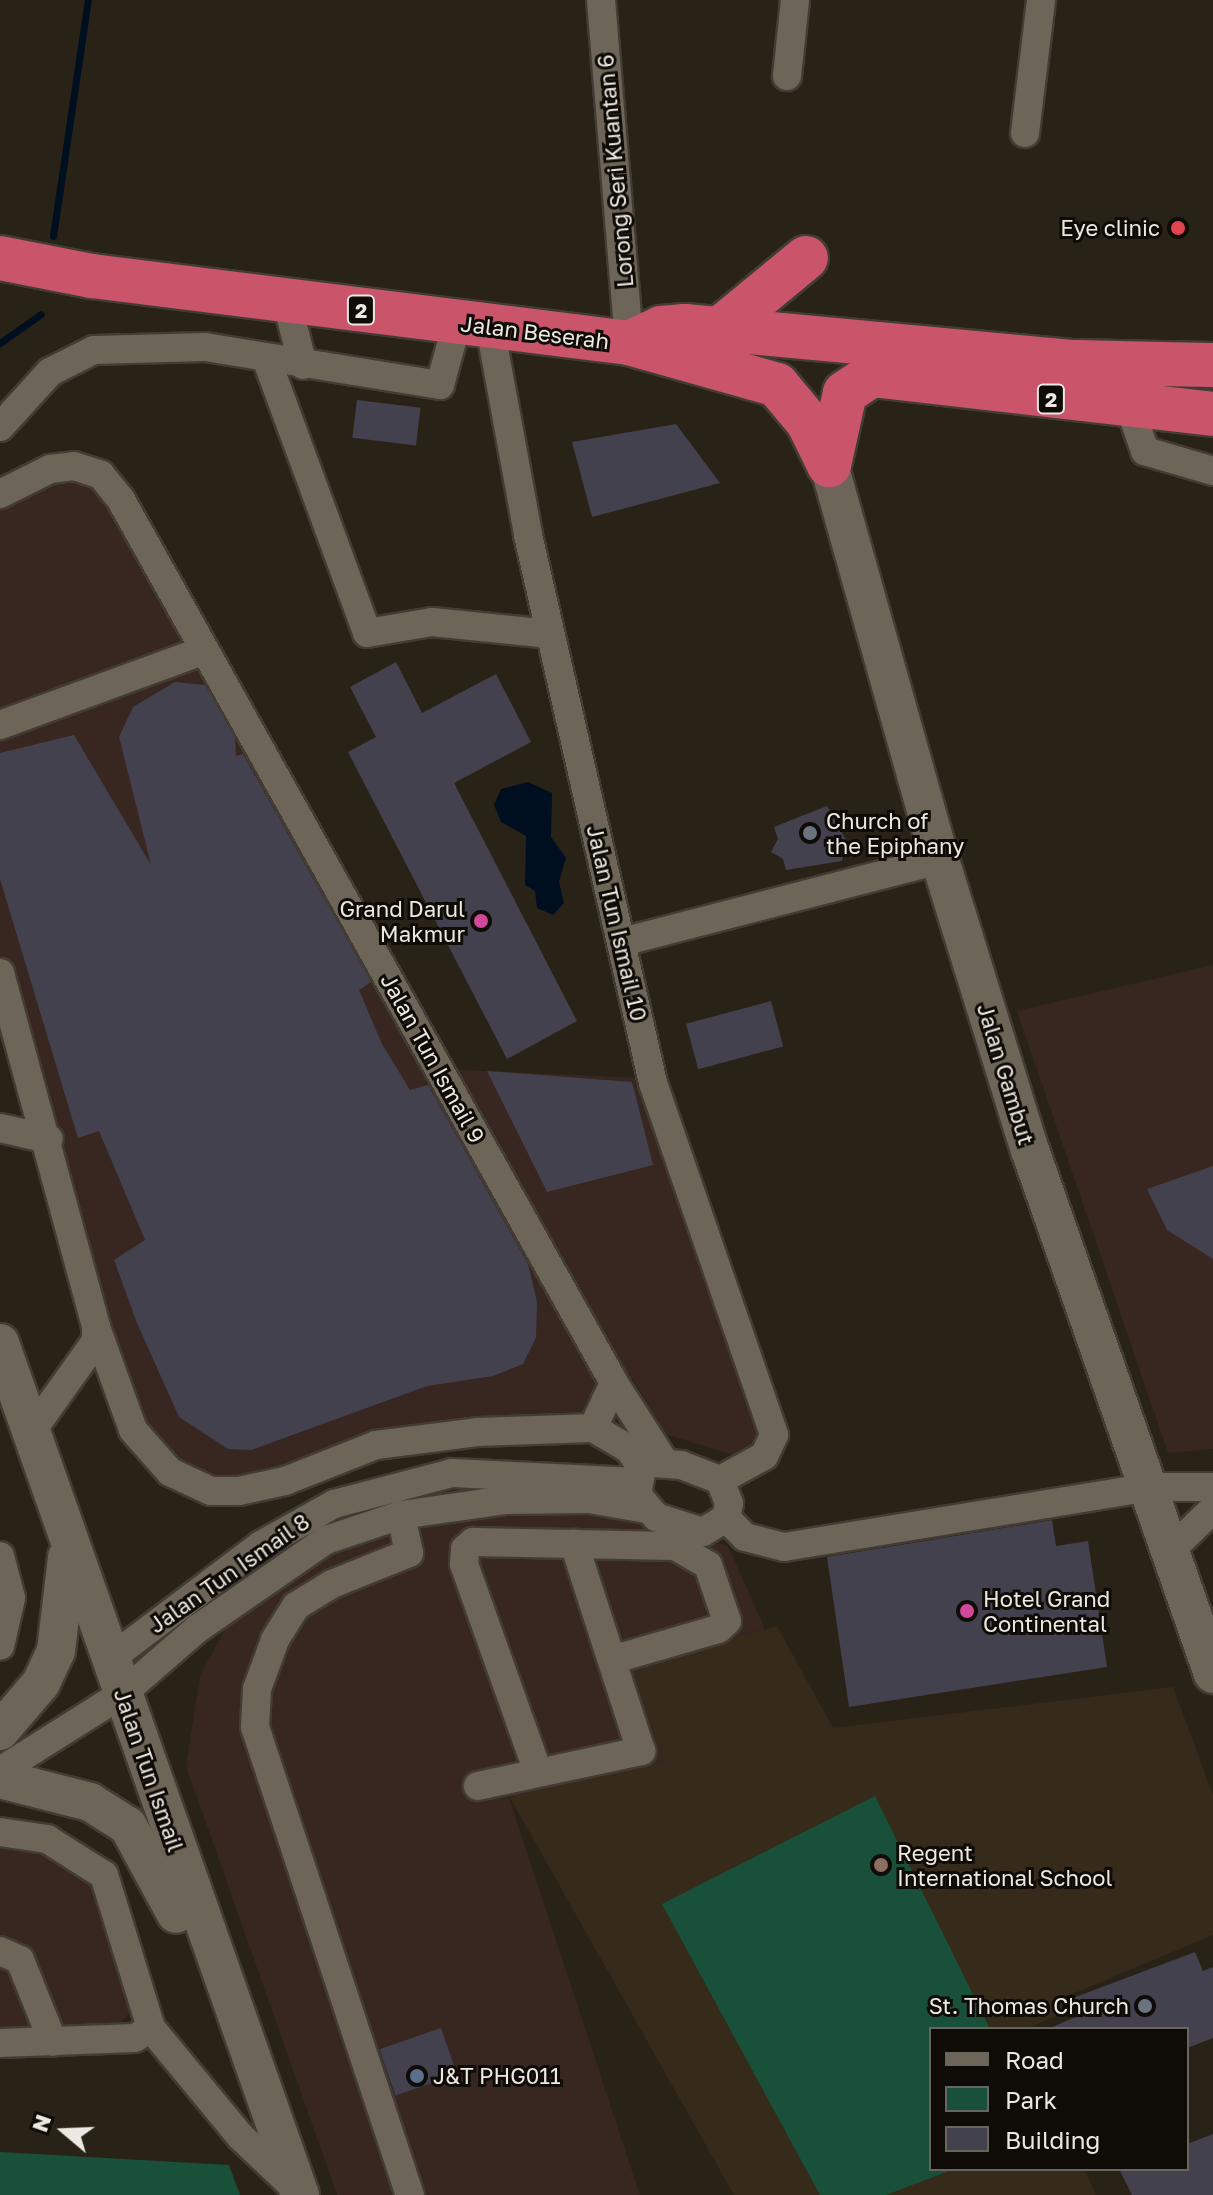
<!DOCTYPE html>
<style>
body{margin:0}
#map{position:relative;width:1213px;height:2195px;overflow:hidden;background:#292217;font-family:"Golos Text",sans-serif}
div>[style]{position:absolute}
.commercial>*{inset:0;background:#382620}
.built>*{inset:0;background:#362b1a}
.green>*{inset:0;background:#19503a}
.water>*{inset:0;background:#000f1f}
.stream>*{height:7px;margin:-3.5px;padding:0 3.5px;transform-origin:3.5px;border-radius:3.5px;background:#000f1f}
.building>*{inset:0;background:#44414f;transform-origin:0 0}
.roads{filter:drop-shadow(2px 0 #423c34) drop-shadow(-2px 0 #423c34) drop-shadow(0 2px #423c34) drop-shadow(0 -2px #423c34)}
.street>*{height:28px;margin:-14px;padding:0 14px;transform-origin:14px;border-radius:14px;background:#6d6558}
.secondary>*{height:38px;margin:-19px;padding:0 19px;transform-origin:19px;border-radius:19px;background:#6d6558}
.highway>*{height:44px;margin:-22px;padding:0 22px;transform-origin:22px;border-radius:22px;background:#ca556b}
.dots>*{width:22px;height:22px;translate:-50% -50%;box-sizing:border-box;border:4px solid #0f0c07;border-radius:50%}
span{translate:-50% -50%;white-space:nowrap;text-align:center;line-height:1.15;-webkit-text-stroke:6px #0f0c07;paint-order:stroke}
.shield-label span{padding:2px 6px;background:#0f0c07;border:2px solid;border-radius:6px;-webkit-text-stroke-width:0}
.shield-label{font-size:20px;color:#ede8e1;font-weight:700}
.street-label{font-size:22px;color:#ede8e1}
.poi-label{font-size:22px;color:#ede8e1}
.right{translate:-100% -50%;text-align:right}
.left{translate:0 -50%;text-align:left}
.legend{position:absolute;left:929px;top:2027px;width:260px;height:144px;box-sizing:border-box;background:#0f0c07;border:2px solid #68645e;margin:0;padding:10px 14px;list-style:none;font-size:24px;color:#ede8e1}
.legend li{display:flex;align-items:center;gap:16px;height:40px}
.legend b{width:40px;border:2px solid #68645e}
.north{position:absolute;left:24px;top:2091px;width:80px;height:80px;-webkit-text-stroke:6px #0f0c07;paint-order:stroke;rotate:289deg;font-size:22px;font-weight:700;line-height:32px;text-align:center;color:#ede8e1}
.north::after{content:'';display:block;margin:auto;width:28px;height:36px;background:#ede8e1;clip-path:polygon(50% 0,100% 100%,50% 72%,0 100%)}
</style>
<div id="map">
<div class="commercial">
<i style="clip-path:polygon(93px 466px,443px 1069px,643px 1078px,762px 1434px,759px 1446px,743px 1458px,665px 1434px,633px 1379px,600px 1391px,582px 1417px,227px 1489px,144px 1443px,0 964px,0 492px)"></i>
<i style="clip-path:polygon(1213px 965px,1213px 1449px,1168px 1453px,1017px 1011px)"></i>
<i style="clip-path:polygon(593px 1510px,728px 1546px,765px 1629px,628px 1667px,666px 1762px,508px 1795px,640px 2195px,337px 2195px,186px 1766px,200px 1675px,227px 1626px,303px 1559px,432px 1519px)"></i>
<i style="clip-path:polygon(0 1836px,40px 1846px,95px 1886px,137px 2004px,119px 2025px,0 2031px)"></i>
</div>
<div class="built">
<i style="clip-path:polygon(777px 1626px,833px 1728px,1173px 1687px,1213px 1795px,1213px 1935px,1065px 1997px,1070px 2010px,1026px 2029px,931px 2029px,931px 2169px,1084px 2169px,1096px 2195px,734px 2195px,508px 1794px,665px 1762px,628px 1667px)"></i>
</div>
<div class="green">
<i style="clip-path:polygon(875px 1796px,990px 2029px,931px 2029px,931px 2169px,954px 2169px,886px 2195px,820px 2195px,662px 1904px)"></i>
<i style="clip-path:polygon(0 2152px,229px 2165px,240px 2195px,0 2195px)"></i>
</div>
<div class="water">
<i style="clip-path:polygon(528px 782px,552px 793px,551px 837px,566px 858px,559px 882px,564px 903px,553px 915px,537px 908px,535px 891px,525px 885px,526px 836px,501px 822px,494px 805px,501px 789px)"></i>
</div>
<div class="stream">
<i style="left:53px;top:236px;width:239px;rotate:-81.6deg"></i>
<i style="left:0;top:343px;width:50px;rotate:-35.3deg"></i>
</div>
<div class="building">
<i style="left:357px;top:400px;width:64px;height:38px;rotate:7deg"></i>
<i style="clip-path:polygon(676px 424px,720px 483px,592px 517px,572px 442px)"></i>
<i style="clip-path:polygon(396px 662px,422px 713px,496px 674px,531px 742px,454px 783px,577px 1021px,507px 1059px,348px 752px,376px 737px,350px 687px)"></i>
<i style="clip-path:polygon(175px 682px,205px 685px,235px 738px,236px 756px,243px 754px,371px 982px,359px 990px,382px 1044px,410px 1090px,428px 1085px,528px 1264px,537px 1302px,536px 1338px,523px 1364px,493px 1376px,427px 1386px,251px 1450px,228px 1449px,179px 1417px,137px 1323px,114px 1260px,145px 1240px,99px 1131px,78px 1138px,0 879px,0 753px,74px 735px,151px 865px,119px 737px,133px 707px)"></i>
<i style="clip-path:polygon(827px 806px,846px 840px,842px 861px,786px 870px,783px 859px,771px 852px,778px 839px,774px 827px)"></i>
<i style="left:771px;top:1001px;width:47px;height:88px;rotate:75deg"></i>
<i style="clip-path:polygon(487px 1071px,632px 1082px,653px 1165px,547px 1192px)"></i>
<i style="clip-path:polygon(1213px 1166px,1213px 1259px,1167px 1230px,1147px 1189px)"></i>
<i style="clip-path:polygon(1052px 1520px,1056px 1546px,1088px 1541px,1107px 1667px,849px 1707px,827px 1557px)"></i>
<i style="clip-path:polygon(1195px 1952px,1203px 1971px,1213px 1967px,1213px 2038px,1187px 2048px,1187px 2029px,1048px 2029px,1080px 2015px,1073px 1998px)"></i>
<i style="left:441px;top:2028px;width:49px;height:65px;rotate:71deg"></i>
<i style="clip-path:polygon(1213px 2134px,1213px 2195px,1132px 2195px,1119px 2169px,1187px 2169px,1187px 2144px)"></i>
</div>
<div class="roads">
<div class="street">
<i style="left:601px;top:0;width:344px;rotate:85.3deg"></i>
<i style="left:787px;top:76px;width:76px;rotate:-84deg"></i>
<i style="left:1025px;top:133px;width:134px;rotate:-83.1deg"></i>
<i style="left:286px;top:299px;width:68px;rotate:75.6deg"></i>
<i style="left:490px;top:327px;width:211px;rotate:79.6deg"></i>
<i style="left:528px;top:535px;width:562px;rotate:77.15deg"></i>
<i style="left:653px;top:1083px;width:372px;rotate:71deg"></i>
<i style="left:774px;top:1435px;width:23px;rotate:115deg"></i>
<i style="left:764px;top:1456px;width:50px;rotate:151.4deg"></i>
<i style="left:266px;top:358px;width:293px;rotate:69.8deg"></i>
<i style="left:367px;top:633px;width:66px;rotate:-9.6deg"></i>
<i style="left:432px;top:622px;width:119px;rotate:5.8deg"></i>
<i style="left:1130px;top:408px;width:46px;rotate:70.8deg"></i>
<i style="left:1145px;top:451px;width:71px;rotate:16.4deg"></i>
<i style="left:0;top:427px;width:74px;rotate:-47.7deg"></i>
<i style="left:50px;top:372px;width:49px;rotate:-26.6deg"></i>
<i style="left:94px;top:350px;width:111px;rotate:-1.5deg"></i>
<i style="left:205px;top:347px;width:238px;rotate:9.2deg"></i>
<i style="left:440px;top:385px;width:64px;rotate:-74.7deg"></i>
<i style="left:0;top:494px;width:56px;rotate:-26.6deg"></i>
<i style="left:50px;top:469px;width:24px;rotate:-7deg"></i>
<i style="left:74px;top:466px;width:28px;rotate:18deg"></i>
<i style="left:101px;top:475px;width:32px;rotate:51deg"></i>
<i style="left:121px;top:500px;width:1011px;rotate:60.82deg"></i>
<i style="left:614px;top:1383px;width:95px;rotate:57.5deg"></i>
<i style="left:0;top:725px;width:218px;rotate:-20.1deg"></i>
<i style="left:622px;top:942px;width:328px;rotate:-14.5deg"></i>
<i style="left:0;top:973px;width:367px;rotate:74.8deg"></i>
<i style="left:96px;top:1327px;width:109px;rotate:70.2deg"></i>
<i style="left:133px;top:1430px;width:56px;rotate:48.6deg"></i>
<i style="left:170px;top:1472px;width:45px;rotate:24.9deg"></i>
<i style="left:211px;top:1491px;width:28px"></i>
<i style="left:239px;top:1491px;width:47px;rotate:-12.3deg"></i>
<i style="left:285px;top:1481px;width:98px;rotate:-21.6deg"></i>
<i style="left:376px;top:1445px;width:102px;rotate:-7.3deg"></i>
<i style="left:477px;top:1432px;width:116px;rotate:-2deg"></i>
<i style="left:593px;top:1428px;width:50px;rotate:-65deg"></i>
<i style="left:0;top:1128px;width:50px;rotate:12.7deg"></i>
<i style="left:593px;top:1428px;width:42px;rotate:30.3deg"></i>
<i style="left:629px;top:1449px;width:23px;rotate:56deg"></i>
<i style="left:31px;top:1432px;width:112px;rotate:-54.5deg"></i>
<i style="left:96px;top:1341px;width:14px;rotate:-90deg"></i>
<i style="left:652px;top:1463px;width:29px;rotate:4deg"></i>
<i style="left:681px;top:1465px;width:42px;rotate:21deg"></i>
<i style="left:720px;top:1480px;width:25px;rotate:69deg"></i>
<i style="left:729px;top:1503px;width:15px;rotate:101deg"></i>
<i style="left:726px;top:1518px;width:27px;rotate:149deg"></i>
<i style="left:703px;top:1532px;width:49px;rotate:-162.3deg"></i>
<i style="left:656px;top:1517px;width:30px;rotate:-130deg"></i>
<i style="left:637px;top:1494px;width:26px;rotate:-79deg"></i>
<i style="left:642px;top:1468px;width:11px;rotate:-27deg"></i>
<i style="left:401px;top:1515px;width:39px;rotate:78deg"></i>
<i style="left:409px;top:1553px;width:83px;rotate:158.1deg"></i>
<i style="left:332px;top:1584px;width:42px;rotate:148.6deg"></i>
<i style="left:296px;top:1606px;width:40px;rotate:122deg"></i>
<i style="left:275px;top:1640px;width:52px;rotate:110.2deg"></i>
<i style="left:257px;top:1689px;width:38px;rotate:93deg"></i>
<i style="left:255px;top:1727px;width:493px;rotate:71.7deg"></i>
<i style="left:726px;top:1518px;width:27px;rotate:45deg"></i>
<i style="left:745px;top:1537px;width:40px;rotate:14.4deg"></i>
<i style="left:784px;top:1547px;width:370px;rotate:-9.3deg"></i>
<i style="left:1149px;top:1487px;width:64px"></i>
<i style="left:1171px;top:1550px;width:59px;rotate:-44.3deg"></i>
<i style="left:0;top:1556px;width:43px;rotate:75.3deg"></i>
<i style="left:11px;top:1598px;width:49px;rotate:102.9deg"></i>
<i style="left:110px;top:1659px;width:189px;rotate:-37.1deg"></i>
<i style="left:261px;top:1545px;width:84px;rotate:-29.3deg"></i>
<i style="left:334px;top:1504px;width:122px;rotate:-14.7deg"></i>
<i style="left:452px;top:1473px;width:185px;rotate:2.8deg"></i>
<i style="left:0;top:1771px;width:144px;rotate:-32.3deg"></i>
<i style="left:122px;top:1694px;width:99px;rotate:-40.9deg"></i>
<i style="left:197px;top:1629px;width:157px;rotate:-34.6deg"></i>
<i style="left:326px;top:1540px;width:79px;rotate:-18.4deg"></i>
<i style="left:401px;top:1515px;width:105px;rotate:-8.2deg"></i>
<i style="left:505px;top:1500px;width:84px;rotate:-0.7deg"></i>
<i style="left:589px;top:1499px;width:58px;rotate:10deg"></i>
<i style="left:538px;top:1772px;width:221px;rotate:-109.6deg"></i>
<i style="left:464px;top:1564px;width:15px;rotate:-86deg"></i>
<i style="left:465px;top:1549px;width:11px;rotate:-41deg"></i>
<i style="left:473px;top:1542px;width:202px;rotate:1.1deg"></i>
<i style="left:675px;top:1546px;width:38px;rotate:30deg"></i>
<i style="left:708px;top:1565px;width:59px;rotate:71.3deg"></i>
<i style="left:727px;top:1621px;width:12px;rotate:138deg"></i>
<i style="left:718px;top:1629px;width:107px;rotate:163.8deg"></i>
<i style="left:478px;top:1786px;width:167px;rotate:-12.1deg"></i>
<i style="left:641px;top:1751px;width:218px;rotate:-107.9deg"></i>
<i style="left:0;top:1832px;width:48px;rotate:8.5deg"></i>
<i style="left:47px;top:1839px;width:67px;rotate:32.3deg"></i>
<i style="left:104px;top:1875px;width:160px;rotate:72.9deg"></i>
<i style="left:151px;top:2028px;width:140px;rotate:50.5deg"></i>
<i style="left:240px;top:2136px;width:80px;rotate:43.5deg"></i>
<i style="left:0;top:1951px;width:22px;rotate:24deg"></i>
<i style="left:20px;top:1960px;width:88px;rotate:68.1deg"></i>
<i style="left:0;top:2043px;width:135px;rotate:-2.1deg"></i>
<i style="left:135px;top:2038px;width:19px;rotate:-32deg"></i>
</div>
<div class="secondary">
<i style="left:829px;top:465px;width:410px;rotate:74.3deg"></i>
<i style="left:940px;top:860px;width:304px;rotate:72.8deg"></i>
<i style="left:1030px;top:1150px;width:555px;rotate:70.75deg"></i>
<i style="left:0;top:1343px;width:903px;rotate:70.6deg"></i>
<i style="left:0;top:1731px;width:63px;rotate:-49.5deg"></i>
<i style="left:41px;top:1683px;width:35px;rotate:-65deg"></i>
<i style="left:56px;top:1651px;width:95px;rotate:-83.3deg"></i>
<i style="left:0;top:1779px;width:93px;rotate:14.3deg"></i>
<i style="left:90px;top:1802px;width:45px;rotate:32.3deg"></i>
<i style="left:128px;top:1826px;width:100px;rotate:61.4deg"></i>
</div>
<div class="highway">
<i style="left:0;top:258px;width:94px;rotate:11.1deg"></i>
<i style="left:92px;top:276px;width:541px;rotate:7.11deg"></i>
<i style="left:629px;top:343px;width:35px;rotate:-25deg"></i>
<i style="left:661px;top:328px;width:24px;rotate:-5deg"></i>
<i style="left:685px;top:326px;width:393px;rotate:5.3deg"></i>
<i style="left:1076px;top:362px;width:137px;rotate:1.3deg"></i>
<i style="left:721px;top:328px;width:110px;rotate:-39.5deg"></i>
<i style="left:629px;top:343px;width:154px;rotate:15.8deg"></i>
<i style="left:777px;top:385px;width:48px;rotate:50deg"></i>
<i style="left:808px;top:422px;width:48px;rotate:64deg"></i>
<i style="left:829px;top:465px;width:74px;rotate:-77.5deg"></i>
<i style="left:845px;top:393px;width:32px;rotate:-34deg"></i>
<i style="left:872px;top:375px;width:343px;rotate:6.5deg"></i>
</div>
</div>
<div class="dots">
<i style="left:1178px;top:228px;background:#e0444e"></i>
<i style="left:810px;top:833px;background:#6b7280"></i>
<i style="left:481px;top:921px;background:#d1479c"></i>
<i style="left:967px;top:1611px;background:#d1479c"></i>
<i style="left:881px;top:1865px;background:#8d6e63"></i>
<i style="left:1145px;top:2006px;background:#6b7280"></i>
<i style="left:417px;top:2076px;background:#5c6f8a"></i>
</div>
<div class="shield-label">
<span style="left:361px;top:310px">2</span>
<span style="left:1051px;top:399px">2</span>
</div>
<div class="street-label">
<span style="left:615px;top:171px;rotate:-95deg">Lorong Seri Kuantan 6</span>
<span style="left:535px;top:332px;rotate:7deg">Jalan Beserah</span>
<span style="left:617px;top:923px;rotate:77deg">Jalan Tun Ismail 10</span>
<span style="left:433px;top:1058px;rotate:61deg">Jalan Tun Ismail 9</span>
<span style="left:1006px;top:1074px;rotate:73deg">Jalan Gambut</span>
<span style="left:229px;top:1573px;rotate:-35deg">Jalan Tun Ismail 8</span>
<span style="left:149px;top:1770px;rotate:71deg">Jalan Tun Ismail</span>
</div>
<div class="poi-label">
<span class="right" style="left:1160px;top:228px">Eye clinic</span>
<span class="left" style="left:826px;top:833px">Church of<br>the Epiphany</span>
<span class="right" style="left:465px;top:921px">Grand Darul<br>Makmur</span>
<span class="left" style="left:983px;top:1611px">Hotel Grand<br>Continental</span>
<span class="left" style="left:897px;top:1865px">Regent<br>International School</span>
<span class="right" style="left:1129px;top:2006px">St. Thomas Church</span>
<span class="left" style="left:433px;top:2076px">J&amp;T PHG011</span>
</div>
<ul class="legend">
<li><b style="height:10px;background:#6d6558"></b>Road</li>
<li><b style="height:22px;background:#19503a"></b>Park</li>
<li><b style="height:22px;background:#44414f"></b>Building</li>
</ul>
<div class="north">N</div>
</div>
